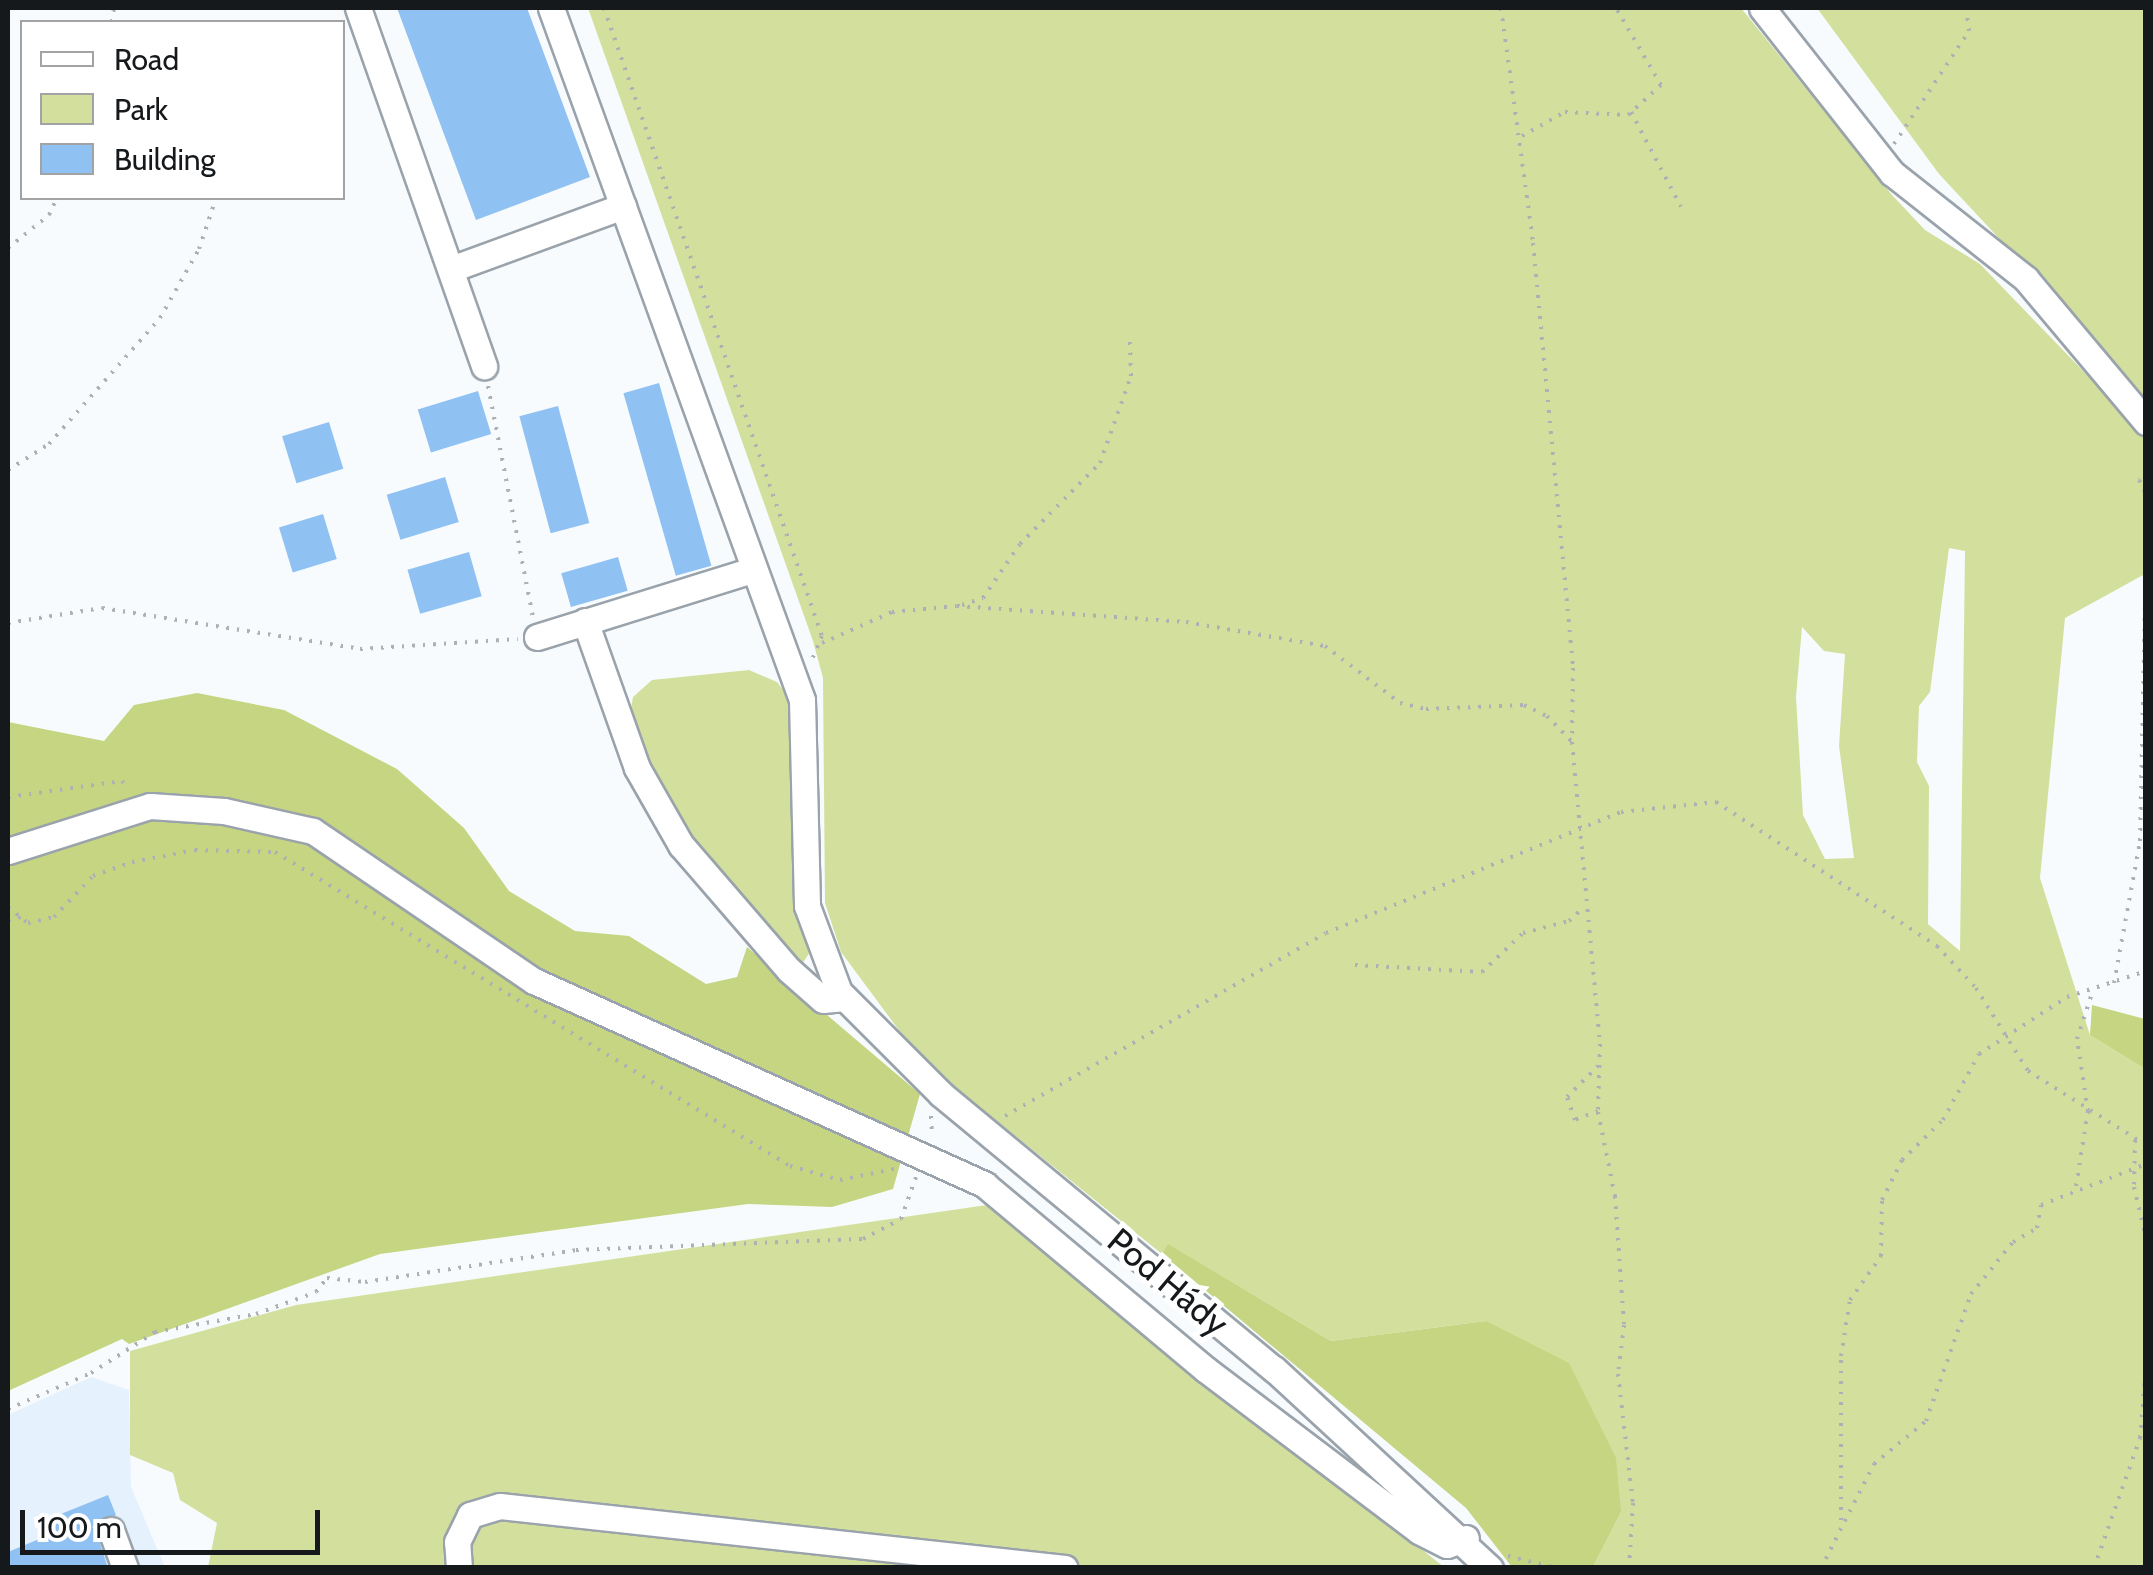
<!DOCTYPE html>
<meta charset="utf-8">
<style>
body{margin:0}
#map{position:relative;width:2153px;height:1575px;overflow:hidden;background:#f7fbfe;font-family:Cabin,sans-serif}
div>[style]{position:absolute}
.built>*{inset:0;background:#e5f1fd}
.green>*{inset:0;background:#d3e09d}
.forest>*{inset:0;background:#c5d581}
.building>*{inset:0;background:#8fc1f2;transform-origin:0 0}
.path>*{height:4px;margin-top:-2px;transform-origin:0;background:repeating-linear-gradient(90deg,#aeb1b4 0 2.5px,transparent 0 10.5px)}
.roads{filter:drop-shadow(2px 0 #9aa3ab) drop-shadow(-2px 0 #9aa3ab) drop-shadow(0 2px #9aa3ab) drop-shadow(0 -2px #9aa3ab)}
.minor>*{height:25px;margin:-12.5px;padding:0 12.5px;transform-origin:12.5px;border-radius:12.5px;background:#fff}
span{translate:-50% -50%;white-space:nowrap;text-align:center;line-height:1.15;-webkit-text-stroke:10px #fff;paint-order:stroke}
.street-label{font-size:35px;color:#16191c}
.frame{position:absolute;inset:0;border:10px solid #16191c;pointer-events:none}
.legend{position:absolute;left:20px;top:20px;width:325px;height:180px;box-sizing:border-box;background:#fff;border:2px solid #a2a3a4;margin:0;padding:12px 18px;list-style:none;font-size:30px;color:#16191c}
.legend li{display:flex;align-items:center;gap:20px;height:50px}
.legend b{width:50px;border:2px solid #a2a3a4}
.scale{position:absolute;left:20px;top:1510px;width:300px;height:45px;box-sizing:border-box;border:5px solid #16191c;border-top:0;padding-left:12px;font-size:30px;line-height:35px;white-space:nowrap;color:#16191c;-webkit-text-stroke:8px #fff;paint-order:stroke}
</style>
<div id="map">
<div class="built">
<i style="clip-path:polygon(91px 1377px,129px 1390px,131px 1487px,165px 1567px,8px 1567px,8px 1415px)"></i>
</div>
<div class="green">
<i style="clip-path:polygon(evenodd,588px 8px,1741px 8px,1892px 195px,1925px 230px,1980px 264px,2145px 435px,2145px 574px,2065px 618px,2040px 878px,2090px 1035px,2145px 1069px,2145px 1567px,1593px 1567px,1621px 1512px,1486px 1321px,1331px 1341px,1169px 1245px,1162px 1254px,921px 1060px,841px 952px,825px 903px,823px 678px,813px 641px,588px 8px,1949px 548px,1965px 551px,1960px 951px,1928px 924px,1929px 786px,1917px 762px,1919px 706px,1930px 692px,1949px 548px,588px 8px,1802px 627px,1824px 651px,1845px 654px,1839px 746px,1854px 858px,1825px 859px,1803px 815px,1796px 697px,1802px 627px)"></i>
<i style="clip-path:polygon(1817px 8px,2145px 8px,2145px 409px,2091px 337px,1939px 174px)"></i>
<i style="clip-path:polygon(749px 670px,777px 682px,791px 700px,793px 881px,810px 952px,802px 964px,713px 872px,644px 758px,629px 719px,633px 697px,652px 680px)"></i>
<i style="clip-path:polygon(987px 1205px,1444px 1567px,208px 1567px,217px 1523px,180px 1500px,173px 1473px,130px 1455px,130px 1351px,296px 1305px)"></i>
</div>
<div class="forest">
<i style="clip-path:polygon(197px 693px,284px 710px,397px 769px,464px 828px,509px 891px,575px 931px,629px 936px,706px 984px,737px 977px,747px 947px,920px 1094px,893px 1189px,832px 1207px,748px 1204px,380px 1254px,129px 1344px,122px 1339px,8px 1391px,8px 722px,104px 741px,134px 705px)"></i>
<i style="clip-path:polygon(2092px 1005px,2145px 1019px,2145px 1069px,2090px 1035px)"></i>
<i style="clip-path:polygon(1168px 1244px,1331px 1341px,1486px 1321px,1569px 1363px,1616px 1458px,1621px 1512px,1593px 1567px,1512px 1567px,1466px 1508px,1162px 1254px)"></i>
</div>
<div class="building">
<i style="clip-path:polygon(397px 8px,527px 8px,590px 177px,476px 220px)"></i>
<i style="left:659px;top:383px;width:190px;height:37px;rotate:74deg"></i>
<i style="left:478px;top:391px;width:45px;height:63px;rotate:73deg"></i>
<i style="left:558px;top:406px;width:121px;height:40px;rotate:75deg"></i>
<i style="left:329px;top:422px;width:49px;height:49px;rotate:73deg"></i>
<i style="left:445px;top:477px;width:47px;height:61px;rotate:73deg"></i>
<i style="left:323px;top:514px;width:47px;height:46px;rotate:73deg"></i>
<i style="left:469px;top:552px;width:46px;height:64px;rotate:74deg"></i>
<i style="left:618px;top:557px;width:35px;height:59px;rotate:74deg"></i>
<i style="clip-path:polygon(108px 1495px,116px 1515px,95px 1528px,108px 1568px,8px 1568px,8px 1552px,56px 1532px,51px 1518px)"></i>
</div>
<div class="path">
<i style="left:604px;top:8px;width:665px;rotate:70.86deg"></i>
<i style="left:822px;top:636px;width:25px;rotate:113deg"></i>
<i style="left:1501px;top:8px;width:237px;rotate:82.2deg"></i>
<i style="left:1533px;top:243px;width:427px;rotate:84.6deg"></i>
<i style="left:1573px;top:668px;width:74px;rotate:90.8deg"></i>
<i style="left:112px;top:22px;width:14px;rotate:-82deg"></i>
<i style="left:1631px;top:112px;width:107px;rotate:62.2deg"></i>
<i style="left:1522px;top:136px;width:49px;rotate:-29.2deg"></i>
<i style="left:1565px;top:112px;width:63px;rotate:2.7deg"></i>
<i style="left:1628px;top:115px;width:45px;rotate:-42.3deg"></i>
<i style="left:1661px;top:85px;width:89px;rotate:-120.3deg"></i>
<i style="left:1894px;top:144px;width:136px;rotate:-56.4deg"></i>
<i style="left:1969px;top:31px;width:23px;rotate:-97deg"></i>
<i style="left:8px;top:248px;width:53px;rotate:-38.8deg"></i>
<i style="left:49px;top:215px;width:19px;rotate:-65deg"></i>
<i style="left:488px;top:386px;width:235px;rotate:79deg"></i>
<i style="left:8px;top:470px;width:49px;rotate:-32.4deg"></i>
<i style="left:49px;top:444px;width:168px;rotate:-48.6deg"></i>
<i style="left:160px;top:318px;width:79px;rotate:-60.5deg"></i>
<i style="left:199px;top:249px;width:54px;rotate:-71.6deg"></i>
<i style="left:2146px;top:471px;width:11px;rotate:128deg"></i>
<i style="left:2139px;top:480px;width:16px;rotate:63deg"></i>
<i style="left:962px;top:605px;width:22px;rotate:-18deg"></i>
<i style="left:983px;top:598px;width:65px;rotate:-55.6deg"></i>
<i style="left:1020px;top:544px;width:114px;rotate:-45.4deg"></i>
<i style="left:1100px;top:463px;width:92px;rotate:-70.4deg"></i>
<i style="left:1131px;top:376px;width:37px;rotate:-92deg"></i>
<i style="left:8px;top:623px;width:95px;rotate:-9.1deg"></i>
<i style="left:102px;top:608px;width:261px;rotate:9deg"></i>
<i style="left:360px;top:649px;width:158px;rotate:-3.6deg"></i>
<i style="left:822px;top:643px;width:77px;rotate:-23.9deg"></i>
<i style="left:892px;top:612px;width:65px;rotate:-5.3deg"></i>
<i style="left:957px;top:606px;width:230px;rotate:4deg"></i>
<i style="left:1186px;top:622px;width:141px;rotate:9.8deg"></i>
<i style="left:1325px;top:646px;width:94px;rotate:37.2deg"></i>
<i style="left:1400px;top:703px;width:27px;rotate:13deg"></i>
<i style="left:1426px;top:709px;width:98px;rotate:-2.3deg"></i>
<i style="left:1524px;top:705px;width:25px;rotate:26deg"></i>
<i style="left:1547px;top:716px;width:36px;rotate:46deg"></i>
<i style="left:1572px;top:742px;width:303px;rotate:84.7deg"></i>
<i style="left:1600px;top:1044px;width:67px;rotate:91.7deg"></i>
<i style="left:1598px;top:1111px;width:25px;rotate:159deg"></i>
<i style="left:1575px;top:1120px;width:24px;rotate:-109deg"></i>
<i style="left:1567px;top:1097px;width:44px;rotate:-45deg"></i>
<i style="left:8px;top:797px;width:115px;rotate:-8deg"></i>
<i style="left:122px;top:781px;width:9px;rotate:49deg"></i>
<i style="left:8px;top:907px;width:26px;rotate:39deg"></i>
<i style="left:28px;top:923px;width:27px;rotate:-13deg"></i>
<i style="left:54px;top:917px;width:57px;rotate:-46.4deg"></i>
<i style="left:93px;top:876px;width:41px;rotate:-19.7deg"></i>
<i style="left:132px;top:862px;width:64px;rotate:-10.8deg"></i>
<i style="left:195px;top:850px;width:80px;rotate:1.4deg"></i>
<i style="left:275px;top:852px;width:603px;rotate:31.37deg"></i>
<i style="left:790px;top:1166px;width:52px;rotate:15.6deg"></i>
<i style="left:840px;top:1180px;width:55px;rotate:-11.5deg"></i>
<i style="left:8px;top:920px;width:13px;rotate:-13deg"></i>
<i style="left:1355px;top:965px;width:127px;rotate:3.2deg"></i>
<i style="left:1482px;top:972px;width:57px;rotate:-43.6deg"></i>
<i style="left:1523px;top:933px;width:48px;rotate:-14.6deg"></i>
<i style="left:1569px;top:921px;width:19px;rotate:-43deg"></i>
<i style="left:2114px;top:983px;width:144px;rotate:-79.6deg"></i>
<i style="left:2140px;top:841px;width:276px;rotate:-88.8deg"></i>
<i style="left:1598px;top:1112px;width:86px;rotate:78.6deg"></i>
<i style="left:1615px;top:1196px;width:129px;rotate:86deg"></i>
<i style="left:1624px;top:1325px;width:49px;rotate:97deg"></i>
<i style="left:1618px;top:1374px;width:130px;rotate:83.4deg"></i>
<i style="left:1633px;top:1503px;width:65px;rotate:93.5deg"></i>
<i style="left:931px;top:1116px;width:21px;rotate:87deg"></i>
<i style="left:1005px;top:1116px;width:369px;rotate:-29.7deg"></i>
<i style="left:1326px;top:933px;width:319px;rotate:-22.3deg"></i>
<i style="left:1621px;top:812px;width:96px;rotate:-6deg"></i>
<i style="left:1716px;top:802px;width:264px;rotate:33.1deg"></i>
<i style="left:1937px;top:946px;width:57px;rotate:47.1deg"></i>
<i style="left:1976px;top:988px;width:98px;rotate:57.9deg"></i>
<i style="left:2028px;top:1071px;width:139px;rotate:32.1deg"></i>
<i style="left:2135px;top:1140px;width:47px;rotate:91.2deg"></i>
<i style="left:2134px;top:1187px;width:52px;rotate:76.8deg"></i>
<i style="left:2076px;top:1186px;width:76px;rotate:-80.9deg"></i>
<i style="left:2088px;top:1111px;width:73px;rotate:-98.7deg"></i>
<i style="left:2077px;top:1039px;width:48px;rotate:-71.9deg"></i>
<i style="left:8px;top:1253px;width:35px;rotate:90deg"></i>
<i style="left:8px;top:1409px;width:90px;rotate:-23.4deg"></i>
<i style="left:91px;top:1373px;width:76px;rotate:-32.6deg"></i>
<i style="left:155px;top:1332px;width:103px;rotate:-10.1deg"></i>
<i style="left:256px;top:1314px;width:64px;rotate:-20.1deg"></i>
<i style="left:316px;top:1292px;width:18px;rotate:-52deg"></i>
<i style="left:327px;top:1278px;width:38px;rotate:6deg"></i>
<i style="left:365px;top:1282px;width:213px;rotate:-8.6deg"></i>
<i style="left:576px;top:1250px;width:287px;rotate:-2.2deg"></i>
<i style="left:863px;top:1239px;width:43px;rotate:-27.8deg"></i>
<i style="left:901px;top:1219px;width:45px;rotate:-70.3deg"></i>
<i style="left:1841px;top:1520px;width:164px;rotate:-90deg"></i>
<i style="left:1841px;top:1356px;width:57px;rotate:-80.9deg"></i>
<i style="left:1850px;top:1300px;width:54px;rotate:-54.8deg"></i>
<i style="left:1881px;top:1256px;width:56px;rotate:-89deg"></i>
<i style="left:1882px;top:1200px;width:45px;rotate:-63.4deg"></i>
<i style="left:1902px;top:1160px;width:57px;rotate:-44.3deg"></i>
<i style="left:1943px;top:1120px;width:75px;rotate:-61.4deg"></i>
<i style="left:1979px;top:1054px;width:105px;rotate:-32.9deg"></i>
<i style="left:2067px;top:997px;width:83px;rotate:-18.2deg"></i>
<i style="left:1508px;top:1556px;width:50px;rotate:13.8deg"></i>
<i style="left:1821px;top:1568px;width:117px;rotate:-63deg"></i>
<i style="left:1874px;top:1464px;width:67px;rotate:-39.6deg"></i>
<i style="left:1926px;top:1421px;width:135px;rotate:-70.5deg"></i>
<i style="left:1971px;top:1294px;width:67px;rotate:-51.1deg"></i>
<i style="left:2013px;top:1242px;width:28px;rotate:-30deg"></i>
<i style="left:2037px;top:1228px;width:23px;rotate:-80deg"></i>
<i style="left:2041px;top:1205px;width:113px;rotate:-21.3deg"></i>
<i style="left:2094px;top:1568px;width:138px;rotate:-70.5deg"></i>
<i style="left:2140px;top:1438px;width:71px;rotate:-85.2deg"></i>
</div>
<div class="roads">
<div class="minor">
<i style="left:358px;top:8px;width:380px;rotate:70.6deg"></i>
<i style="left:551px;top:8px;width:736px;rotate:70.06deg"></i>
<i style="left:802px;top:700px;width:206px;rotate:88.6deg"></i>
<i style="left:807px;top:906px;width:92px;rotate:69.6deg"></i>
<i style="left:839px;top:992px;width:144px;rotate:45deg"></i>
<i style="left:941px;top:1094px;width:432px;rotate:39.6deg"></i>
<i style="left:1274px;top:1369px;width:294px;rotate:42.7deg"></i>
<i style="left:1762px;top:8px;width:210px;rotate:51.8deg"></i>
<i style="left:1892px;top:173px;width:171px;rotate:38.3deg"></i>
<i style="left:2026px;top:279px;width:187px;rotate:50deg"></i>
<i style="left:454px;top:268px;width:180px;rotate:-20.1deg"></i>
<i style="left:585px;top:621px;width:156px;rotate:70.5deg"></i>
<i style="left:637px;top:768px;width:89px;rotate:60.3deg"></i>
<i style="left:681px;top:845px;width:165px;rotate:49.2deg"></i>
<i style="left:789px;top:970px;width:45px;rotate:41.4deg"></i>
<i style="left:823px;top:1000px;width:22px;rotate:-5deg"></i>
<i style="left:537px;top:637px;width:225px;rotate:-17.3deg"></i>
<i style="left:8px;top:851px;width:149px;rotate:-17.6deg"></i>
<i style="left:150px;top:806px;width:74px;rotate:3.9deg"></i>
<i style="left:224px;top:811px;width:91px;rotate:12.7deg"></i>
<i style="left:313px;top:831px;width:267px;rotate:34.2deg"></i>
<i style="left:534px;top:981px;width:495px;rotate:24.3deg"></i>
<i style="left:985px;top:1185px;width:287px;rotate:39.9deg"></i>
<i style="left:1205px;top:1369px;width:268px;rotate:37.1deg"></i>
<i style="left:1419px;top:1531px;width:31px;rotate:27deg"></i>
<i style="left:1447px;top:1545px;width:20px;rotate:-20deg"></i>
<i style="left:111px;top:1530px;width:40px;rotate:69.8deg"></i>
<i style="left:459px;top:1568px;width:26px;rotate:-94deg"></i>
<i style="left:457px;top:1542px;width:30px;rotate:-64deg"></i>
<i style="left:470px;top:1515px;width:31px;rotate:-17deg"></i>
<i style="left:500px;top:1506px;width:568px;rotate:6.26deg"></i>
</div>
</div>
<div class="street-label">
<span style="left:1168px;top:1282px;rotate:40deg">Pod Hády</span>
</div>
<div class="frame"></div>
<ul class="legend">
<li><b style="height:12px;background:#fff"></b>Road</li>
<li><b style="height:28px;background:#d3e09d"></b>Park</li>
<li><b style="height:28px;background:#8fc1f2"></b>Building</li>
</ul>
<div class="scale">100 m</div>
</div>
